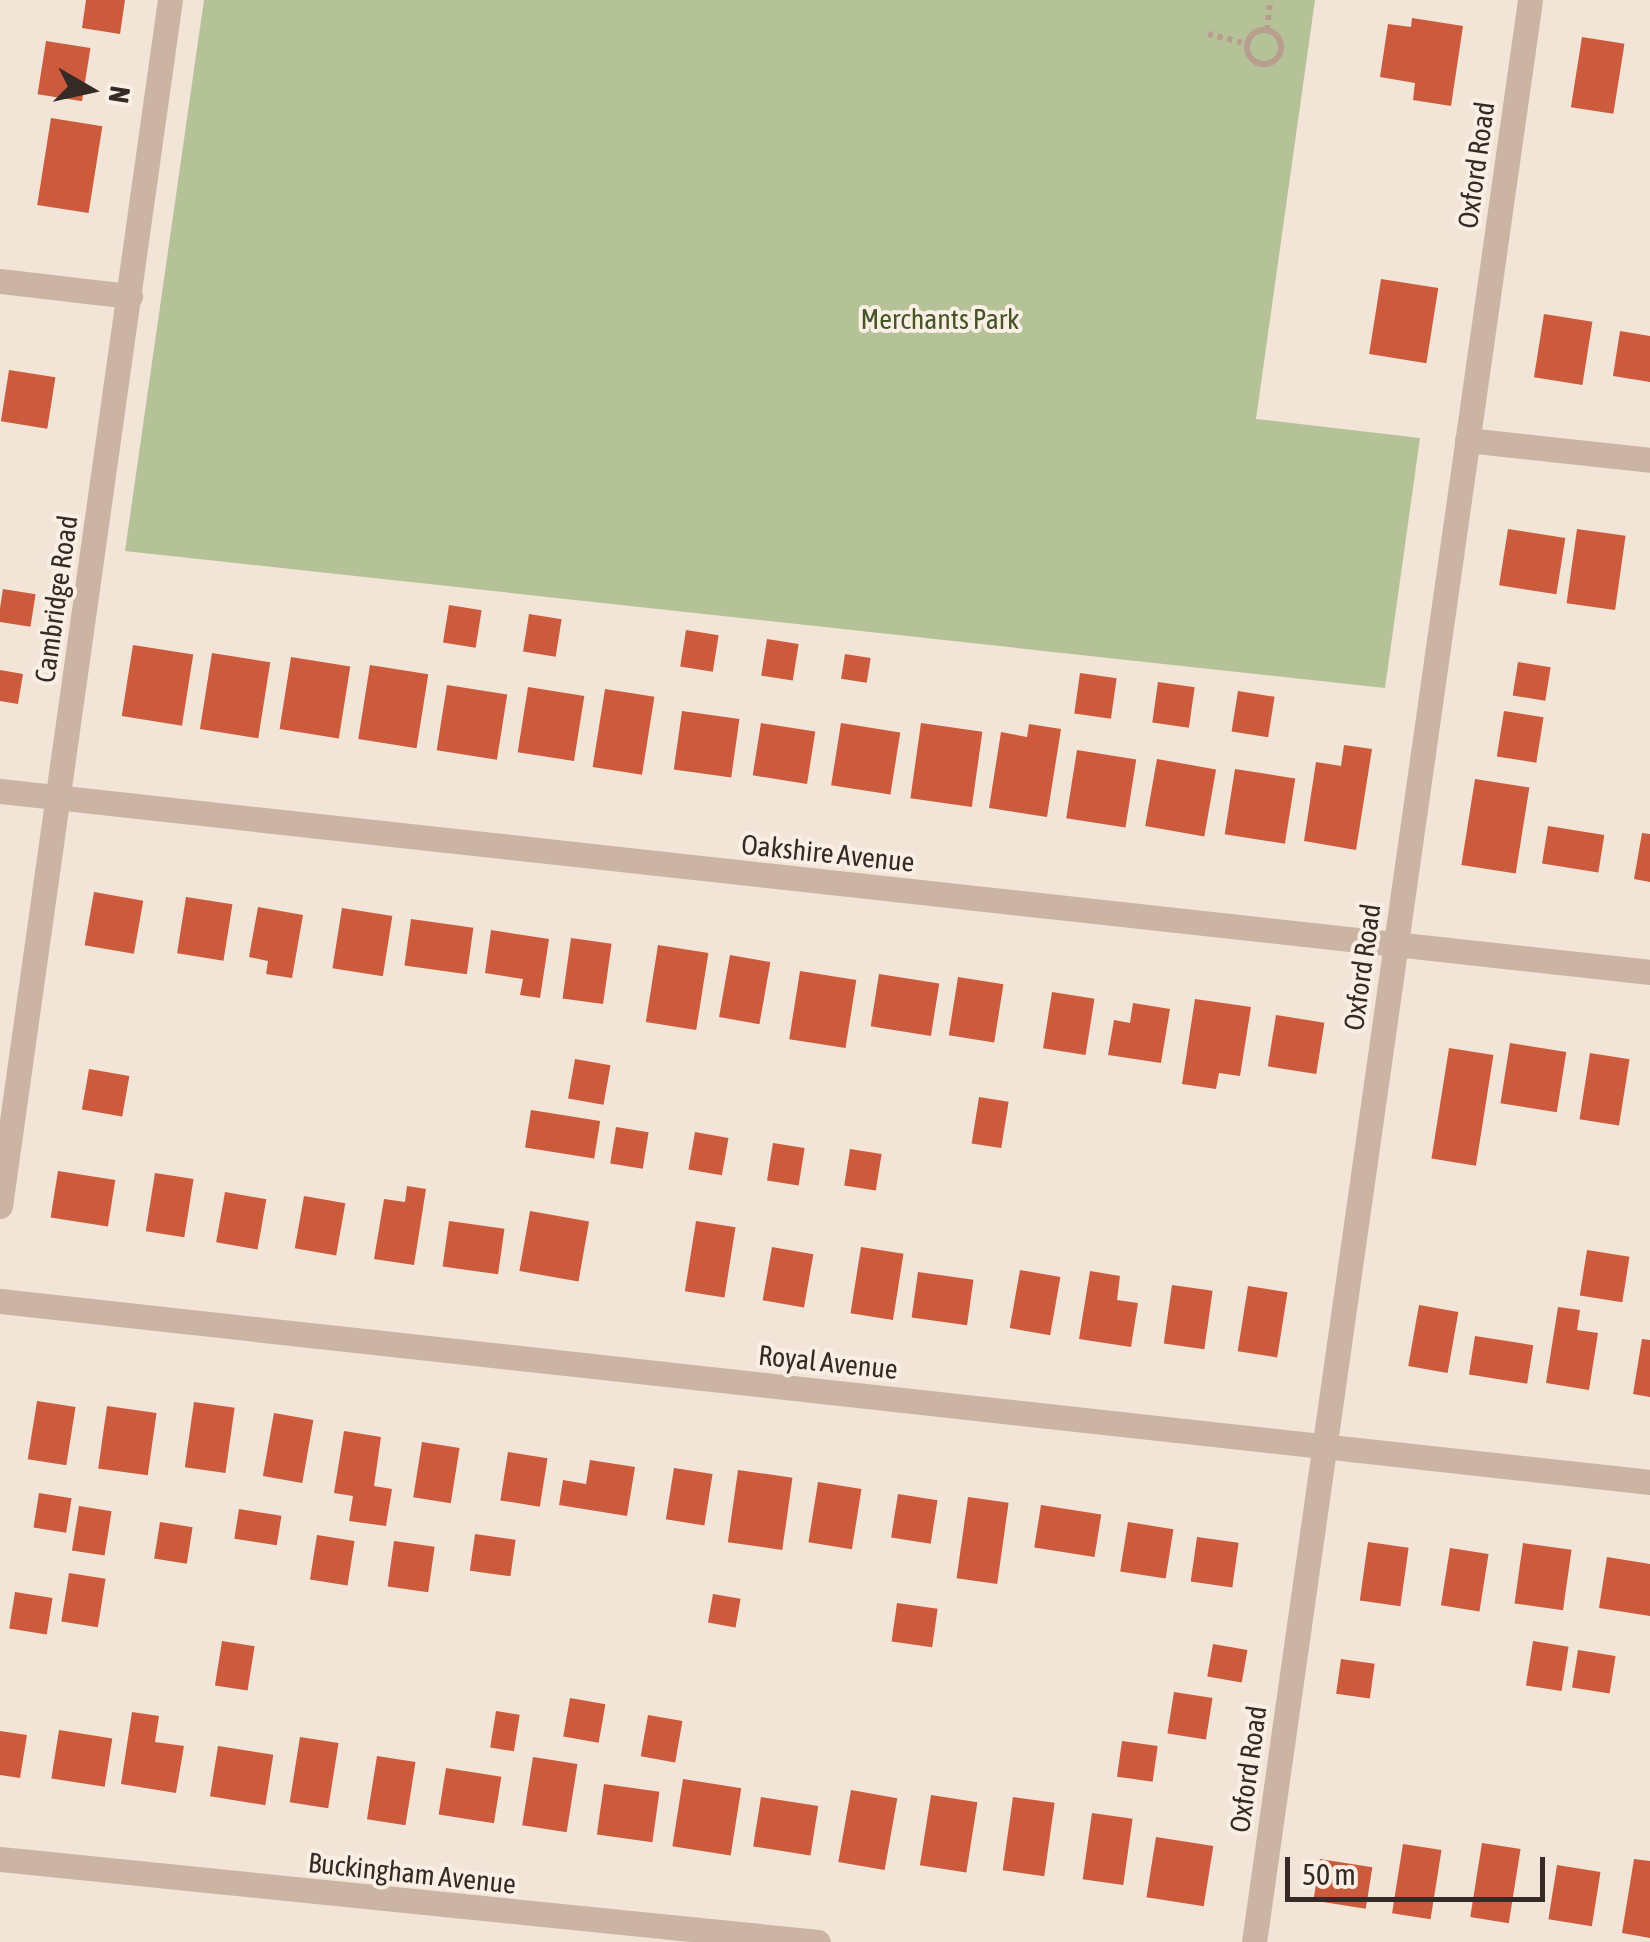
<!DOCTYPE html>
<style>
body{margin:0}
#map{position:relative;width:1650px;height:1942px;overflow:hidden;background:#f2e5d8;font-family:"Asap Condensed",sans-serif}
div>[style]{position:absolute}
.green>*{inset:0;background:#b5c297}
.building>*{inset:0;background:#cc5a3c;transform-origin:0 0}
.path>*{height:6px;margin-top:-3px;transform-origin:0;background:repeating-linear-gradient(90deg,#b79e8e 0 5px,transparent 0 10px)}
.path>.ring{margin:-3px;padding:0;box-sizing:content-box;background:none;border:6px solid #b79e8e;border-radius:50%}
.street>*{height:25px;margin:-12.5px;padding:0 12.5px;transform-origin:12.5px;border-radius:12.5px;background:#cbb4a3}
span{translate:-50% -50%;white-space:nowrap;text-align:center;line-height:1.15;-webkit-text-stroke:8px #faefe4;paint-order:stroke}
.street-label{font-size:28px;color:#352a26}
.park-label{font-size:28px;color:#465528}
.north{position:absolute;left:40px;top:40px;width:100px;height:100px;-webkit-text-stroke:8px #faefe4;paint-order:stroke;rotate:99deg;font-size:28px;font-weight:700;line-height:40px;text-align:center;color:#352a26}
.north::after{content:'';display:block;margin:auto;width:35px;height:45px;background:#352a26;clip-path:polygon(50% 0,100% 100%,50% 72%,0 100%)}
.scale{position:absolute;left:1285px;top:1857px;width:260px;height:45px;box-sizing:border-box;border:5px solid #352a26;border-top:0;padding-left:12px;font-size:30px;line-height:35px;white-space:nowrap;color:#352a26;-webkit-text-stroke:8px #faefe4;paint-order:stroke}
</style>
<div id="map">
<div class="green">
<i style="clip-path:polygon(204px 0,1315px 0,1256px 419px,1420px 438px,1385px 688px,125px 551px)"></i>
</div>
<div class="building">
<i style="clip-path:polygon(86px 0,125px 0,120px 34px,82px 28px)"></i>
<i style="clip-path:polygon(1412px 18px,1463px 26px,1451px 106px,1413px 100px,1415px 83px,1380px 77px,1388px 24px,1411px 27px)"></i>
<i style="left:1582px;top:37px;width:43px;height:71px;rotate:9deg"></i>
<i style="left:46px;top:41px;width:45px;height:54px;rotate:9deg"></i>
<i style="left:51px;top:118px;width:52px;height:88px;rotate:9deg"></i>
<i style="left:1381px;top:279px;width:58px;height:76px;rotate:9deg"></i>
<i style="left:1544px;top:314px;width:49px;height:64px;rotate:9deg"></i>
<i style="clip-path:polygon(1620px 331px,1650px 336px,1650px 382px,1613px 376px)"></i>
<i style="left:9px;top:370px;width:47px;height:52px;rotate:9deg"></i>
<i style="left:1508px;top:529px;width:58px;height:57px;rotate:9deg"></i>
<i style="left:1577px;top:529px;width:49px;height:75px;rotate:8deg"></i>
<i style="left:3px;top:589px;width:33px;height:33px;rotate:9deg"></i>
<i style="left:449px;top:605px;width:33px;height:38px;rotate:9deg"></i>
<i style="left:529px;top:614px;width:33px;height:38px;rotate:9deg"></i>
<i style="left:686px;top:630px;width:33px;height:37px;rotate:9deg"></i>
<i style="left:767px;top:639px;width:32px;height:37px;rotate:9deg"></i>
<i style="left:133px;top:645px;width:61px;height:72px;rotate:9deg"></i>
<i style="left:212px;top:653px;width:59px;height:77px;rotate:9deg"></i>
<i style="left:845px;top:654px;width:26px;height:25px;rotate:9deg"></i>
<i style="left:291px;top:657px;width:60px;height:73px;rotate:9deg"></i>
<i style="left:1518px;top:662px;width:33px;height:34px;rotate:9deg"></i>
<i style="left:370px;top:665px;width:59px;height:75px;rotate:9deg"></i>
<i style="clip-path:polygon(0 670px,23px 674px,18px 704px,0 701px)"></i>
<i style="left:1080px;top:673px;width:37px;height:41px;rotate:8deg"></i>
<i style="left:1158px;top:682px;width:37px;height:41px;rotate:8deg"></i>
<i style="left:447px;top:685px;width:61px;height:66px;rotate:9deg"></i>
<i style="left:528px;top:687px;width:57px;height:66px;rotate:9deg"></i>
<i style="left:605px;top:689px;width:50px;height:79px;rotate:9deg"></i>
<i style="left:1238px;top:691px;width:37px;height:41px;rotate:9deg"></i>
<i style="left:682px;top:711px;width:58px;height:59px;rotate:8deg"></i>
<i style="left:1504px;top:711px;width:40px;height:46px;rotate:9deg"></i>
<i style="left:761px;top:723px;width:55px;height:53px;rotate:9deg"></i>
<i style="left:841px;top:723px;width:60px;height:63px;rotate:9deg"></i>
<i style="left:921px;top:723px;width:62px;height:76px;rotate:8deg"></i>
<i style="clip-path:polygon(1029px 724px,1061px 729px,1047px 817px,989px 808px,1001px 732px,1027px 737px)"></i>
<i style="clip-path:polygon(1344px 745px,1372px 749px,1356px 850px,1304px 841px,1316px 762px,1341px 766px)"></i>
<i style="left:1077px;top:750px;width:60px;height:69px;rotate:9deg"></i>
<i style="left:1157px;top:759px;width:60px;height:68px;rotate:10deg"></i>
<i style="left:1235px;top:769px;width:61px;height:66px;rotate:9deg"></i>
<i style="left:1475px;top:779px;width:55px;height:87px;rotate:9deg"></i>
<i style="left:1548px;top:826px;width:57px;height:38px;rotate:9deg"></i>
<i style="clip-path:polygon(1642px 833px,1650px 834px,1650px 882px,1634px 879px)"></i>
<i style="left:94px;top:892px;width:50px;height:54px;rotate:10deg"></i>
<i style="left:186px;top:897px;width:47px;height:57px;rotate:9deg"></i>
<i style="clip-path:polygon(258px 907px,303px 915px,292px 978px,266px 974px,268px 961px,249px 957px)"></i>
<i style="left:342px;top:908px;width:51px;height:61px;rotate:9deg"></i>
<i style="left:411px;top:919px;width:63px;height:47px;rotate:8deg"></i>
<i style="clip-path:polygon(491px 930px,549px 939px,540px 998px,520px 995px,523px 979px,485px 973px)"></i>
<i style="left:571px;top:938px;width:41px;height:61px;rotate:8deg"></i>
<i style="left:658px;top:945px;width:51px;height:78px;rotate:9deg"></i>
<i style="left:730px;top:955px;width:41px;height:63px;rotate:10deg"></i>
<i style="left:800px;top:971px;width:57px;height:69px;rotate:9deg"></i>
<i style="left:879px;top:974px;width:61px;height:53px;rotate:9deg"></i>
<i style="left:958px;top:977px;width:46px;height:59px;rotate:9deg"></i>
<i style="left:1052px;top:992px;width:43px;height:57px;rotate:9deg"></i>
<i style="clip-path:polygon(1195px 999px,1251px 1007px,1240px 1076px,1219px 1073px,1216px 1089px,1182px 1084px)"></i>
<i style="clip-path:polygon(1133px 1003px,1170px 1009px,1161px 1063px,1108px 1055px,1114px 1020px,1130px 1023px)"></i>
<i style="left:1276px;top:1015px;width:49px;height:52px;rotate:9deg"></i>
<i style="left:1510px;top:1043px;width:57px;height:61px;rotate:9deg"></i>
<i style="left:1449px;top:1048px;width:45px;height:112px;rotate:9deg"></i>
<i style="left:1590px;top:1053px;width:40px;height:67px;rotate:9deg"></i>
<i style="left:575px;top:1059px;width:36px;height:40px;rotate:10deg"></i>
<i style="left:89px;top:1069px;width:41px;height:41px;rotate:10deg"></i>
<i style="left:979px;top:1097px;width:30px;height:47px;rotate:9deg"></i>
<i style="left:531px;top:1110px;width:70px;height:38px;rotate:9deg"></i>
<i style="left:616px;top:1127px;width:33px;height:37px;rotate:9deg"></i>
<i style="left:695px;top:1132px;width:34px;height:38px;rotate:10deg"></i>
<i style="left:773px;top:1143px;width:32px;height:38px;rotate:9deg"></i>
<i style="left:850px;top:1149px;width:32px;height:37px;rotate:9deg"></i>
<i style="left:58px;top:1171px;width:58px;height:47px;rotate:9deg"></i>
<i style="left:155px;top:1173px;width:39px;height:59px;rotate:9deg"></i>
<i style="clip-path:polygon(407px 1186px,426px 1189px,414px 1265px,374px 1259px,384px 1199px,405px 1202px)"></i>
<i style="left:225px;top:1192px;width:42px;height:51px;rotate:10deg"></i>
<i style="left:304px;top:1196px;width:42px;height:53px;rotate:10deg"></i>
<i style="left:530px;top:1211px;width:60px;height:61px;rotate:10deg"></i>
<i style="left:449px;top:1221px;width:56px;height:46px;rotate:8deg"></i>
<i style="left:696px;top:1221px;width:40px;height:71px;rotate:9deg"></i>
<i style="left:772px;top:1247px;width:42px;height:54px;rotate:10deg"></i>
<i style="left:861px;top:1247px;width:43px;height:67px;rotate:9deg"></i>
<i style="left:1587px;top:1250px;width:43px;height:46px;rotate:9deg"></i>
<i style="left:1020px;top:1270px;width:41px;height:59px;rotate:10deg"></i>
<i style="clip-path:polygon(1090px 1271px,1120px 1276px,1117px 1300px,1138px 1303px,1131px 1347px,1079px 1339px)"></i>
<i style="left:918px;top:1272px;width:56px;height:46px;rotate:8deg"></i>
<i style="left:1172px;top:1285px;width:41px;height:59px;rotate:8deg"></i>
<i style="left:1248px;top:1286px;width:40px;height:66px;rotate:9deg"></i>
<i style="left:1419px;top:1305px;width:40px;height:62px;rotate:10deg"></i>
<i style="clip-path:polygon(1558px 1307px,1580px 1310px,1577px 1330px,1598px 1333px,1589px 1390px,1546px 1383px)"></i>
<i style="left:1475px;top:1336px;width:59px;height:39px;rotate:9deg"></i>
<i style="clip-path:polygon(1642px 1339px,1650px 1340px,1650px 1397px,1633px 1394px)"></i>
<i style="left:37px;top:1401px;width:39px;height:59px;rotate:9deg"></i>
<i style="left:194px;top:1402px;width:41px;height:66px;rotate:8deg"></i>
<i style="left:107px;top:1406px;width:50px;height:63px;rotate:8deg"></i>
<i style="left:274px;top:1413px;width:40px;height:64px;rotate:10deg"></i>
<i style="clip-path:polygon(344px 1431px,381px 1437px,374px 1486px,392px 1489px,386px 1526px,349px 1521px,353px 1496px,334px 1493px)"></i>
<i style="left:422px;top:1442px;width:38px;height:56px;rotate:9deg"></i>
<i style="left:508px;top:1452px;width:40px;height:49px;rotate:9deg"></i>
<i style="clip-path:polygon(590px 1460px,635px 1467px,627px 1516px,559px 1505px,563px 1480px,586px 1484px)"></i>
<i style="left:674px;top:1468px;width:39px;height:52px;rotate:9deg"></i>
<i style="left:738px;top:1470px;width:55px;height:73px;rotate:8deg"></i>
<i style="left:818px;top:1482px;width:44px;height:61px;rotate:9deg"></i>
<i style="left:39px;top:1493px;width:33px;height:35px;rotate:9deg"></i>
<i style="left:898px;top:1494px;width:40px;height:44px;rotate:9deg"></i>
<i style="left:968px;top:1497px;width:41px;height:82px;rotate:8deg"></i>
<i style="left:1041px;top:1505px;width:61px;height:43px;rotate:9deg"></i>
<i style="left:79px;top:1506px;width:33px;height:45px;rotate:9deg"></i>
<i style="left:239px;top:1509px;width:43px;height:30px;rotate:9deg"></i>
<i style="left:160px;top:1522px;width:33px;height:37px;rotate:9deg"></i>
<i style="left:1128px;top:1522px;width:46px;height:50px;rotate:9deg"></i>
<i style="left:475px;top:1534px;width:41px;height:37px;rotate:8deg"></i>
<i style="left:317px;top:1535px;width:38px;height:45px;rotate:9deg"></i>
<i style="left:1197px;top:1537px;width:42px;height:45px;rotate:8deg"></i>
<i style="left:394px;top:1541px;width:41px;height:46px;rotate:8deg"></i>
<i style="left:1368px;top:1542px;width:41px;height:59px;rotate:8deg"></i>
<i style="left:1523px;top:1543px;width:49px;height:61px;rotate:8deg"></i>
<i style="left:1450px;top:1548px;width:39px;height:58px;rotate:9deg"></i>
<i style="clip-path:polygon(1607px 1557px,1650px 1564px,1650px 1616px,1599px 1608px)"></i>
<i style="left:69px;top:1573px;width:37px;height:49px;rotate:9deg"></i>
<i style="left:15px;top:1592px;width:38px;height:37px;rotate:9deg"></i>
<i style="left:713px;top:1594px;width:28px;height:29px;rotate:10deg"></i>
<i style="left:897px;top:1603px;width:41px;height:39px;rotate:8deg"></i>
<i style="left:222px;top:1641px;width:33px;height:45px;rotate:9deg"></i>
<i style="left:1533px;top:1641px;width:36px;height:45px;rotate:9deg"></i>
<i style="left:1213px;top:1644px;width:35px;height:33px;rotate:10deg"></i>
<i style="left:1578px;top:1650px;width:38px;height:38px;rotate:9deg"></i>
<i style="left:1341px;top:1659px;width:34px;height:35px;rotate:8deg"></i>
<i style="left:1174px;top:1692px;width:39px;height:42px;rotate:9deg"></i>
<i style="left:570px;top:1698px;width:36px;height:39px;rotate:10deg"></i>
<i style="left:496px;top:1711px;width:24px;height:37px;rotate:9deg"></i>
<i style="clip-path:polygon(132px 1712px,159px 1716px,155px 1742px,184px 1746px,176px 1793px,121px 1784px)"></i>
<i style="left:648px;top:1715px;width:35px;height:42px;rotate:10deg"></i>
<i style="left:59px;top:1730px;width:54px;height:49px;rotate:9deg"></i>
<i style="clip-path:polygon(0 1731px,27px 1735px,20px 1778px,0 1775px)"></i>
<i style="left:300px;top:1737px;width:39px;height:66px;rotate:9deg"></i>
<i style="left:1122px;top:1741px;width:36px;height:36px;rotate:8deg"></i>
<i style="left:218px;top:1746px;width:56px;height:51px;rotate:9deg"></i>
<i style="left:377px;top:1756px;width:39px;height:64px;rotate:9deg"></i>
<i style="left:533px;top:1757px;width:45px;height:69px;rotate:9deg"></i>
<i style="left:446px;top:1768px;width:56px;height:47px;rotate:9deg"></i>
<i style="left:683px;top:1779px;width:59px;height:68px;rotate:9deg"></i>
<i style="left:604px;top:1784px;width:56px;height:51px;rotate:8deg"></i>
<i style="left:851px;top:1790px;width:47px;height:73px;rotate:10deg"></i>
<i style="left:931px;top:1795px;width:47px;height:71px;rotate:9deg"></i>
<i style="left:761px;top:1797px;width:58px;height:50px;rotate:9deg"></i>
<i style="left:1013px;top:1797px;width:42px;height:74px;rotate:8deg"></i>
<i style="left:1092px;top:1813px;width:41px;height:67px;rotate:8deg"></i>
<i style="left:1156px;top:1837px;width:58px;height:61px;rotate:9deg"></i>
<i style="left:1482px;top:1843px;width:39px;height:75px;rotate:9deg"></i>
<i style="left:1403px;top:1844px;width:39px;height:70px;rotate:9deg"></i>
<i style="left:1320px;top:1859px;width:53px;height:42px;rotate:9deg"></i>
<i style="clip-path:polygon(1634px 1859px,1650px 1861px,1650px 1938px,1622px 1933px)"></i>
<i style="left:1557px;top:1865px;width:44px;height:55px;rotate:9deg"></i>
</div>
<div class="path">
<i class="ring" style="left:1247px;top:30px;width:28px;height:28px"></i>
<i style="left:1267px;top:30px;width:30px;rotate:-84deg"></i>
<i style="left:1208px;top:34px;width:41px;rotate:14deg"></i>
</div>
<div class="street">
<i style="left:0;top:281px;width:131px;rotate:6.6deg"></i>
<i style="left:1467px;top:440px;width:184px;rotate:6.2deg"></i>
<i style="left:0;top:791px;width:1660px;rotate:6.26deg"></i>
<i style="left:0;top:1206px;width:1218px;rotate:-81.98deg"></i>
<i style="left:0;top:1301px;width:1660px;rotate:6.26deg"></i>
<i style="left:0;top:1859px;width:822px;rotate:5.79deg"></i>
<i style="left:1254px;top:1942px;width:1962px;rotate:-81.91deg"></i>
</div>
<div class="street-label">
<span style="left:1476px;top:165px;rotate:-82deg">Oxford Road</span>
<span style="left:56px;top:599px;rotate:-82deg">Cambridge Road</span>
<span style="left:828px;top:853px;rotate:6deg">Oakshire Avenue</span>
<span style="left:1362px;top:967px;rotate:-82deg">Oxford Road</span>
<span style="left:828px;top:1362px;rotate:6deg">Royal Avenue</span>
<span style="left:1248px;top:1769px;rotate:-82deg">Oxford Road</span>
<span style="left:412px;top:1873px;rotate:6deg">Buckingham Avenue</span>
</div>
<div class="park-label">
<span style="left:940px;top:319px">Merchants Park</span>
</div>
<div class="north">N</div>
<div class="scale">50 m</div>
</div>
